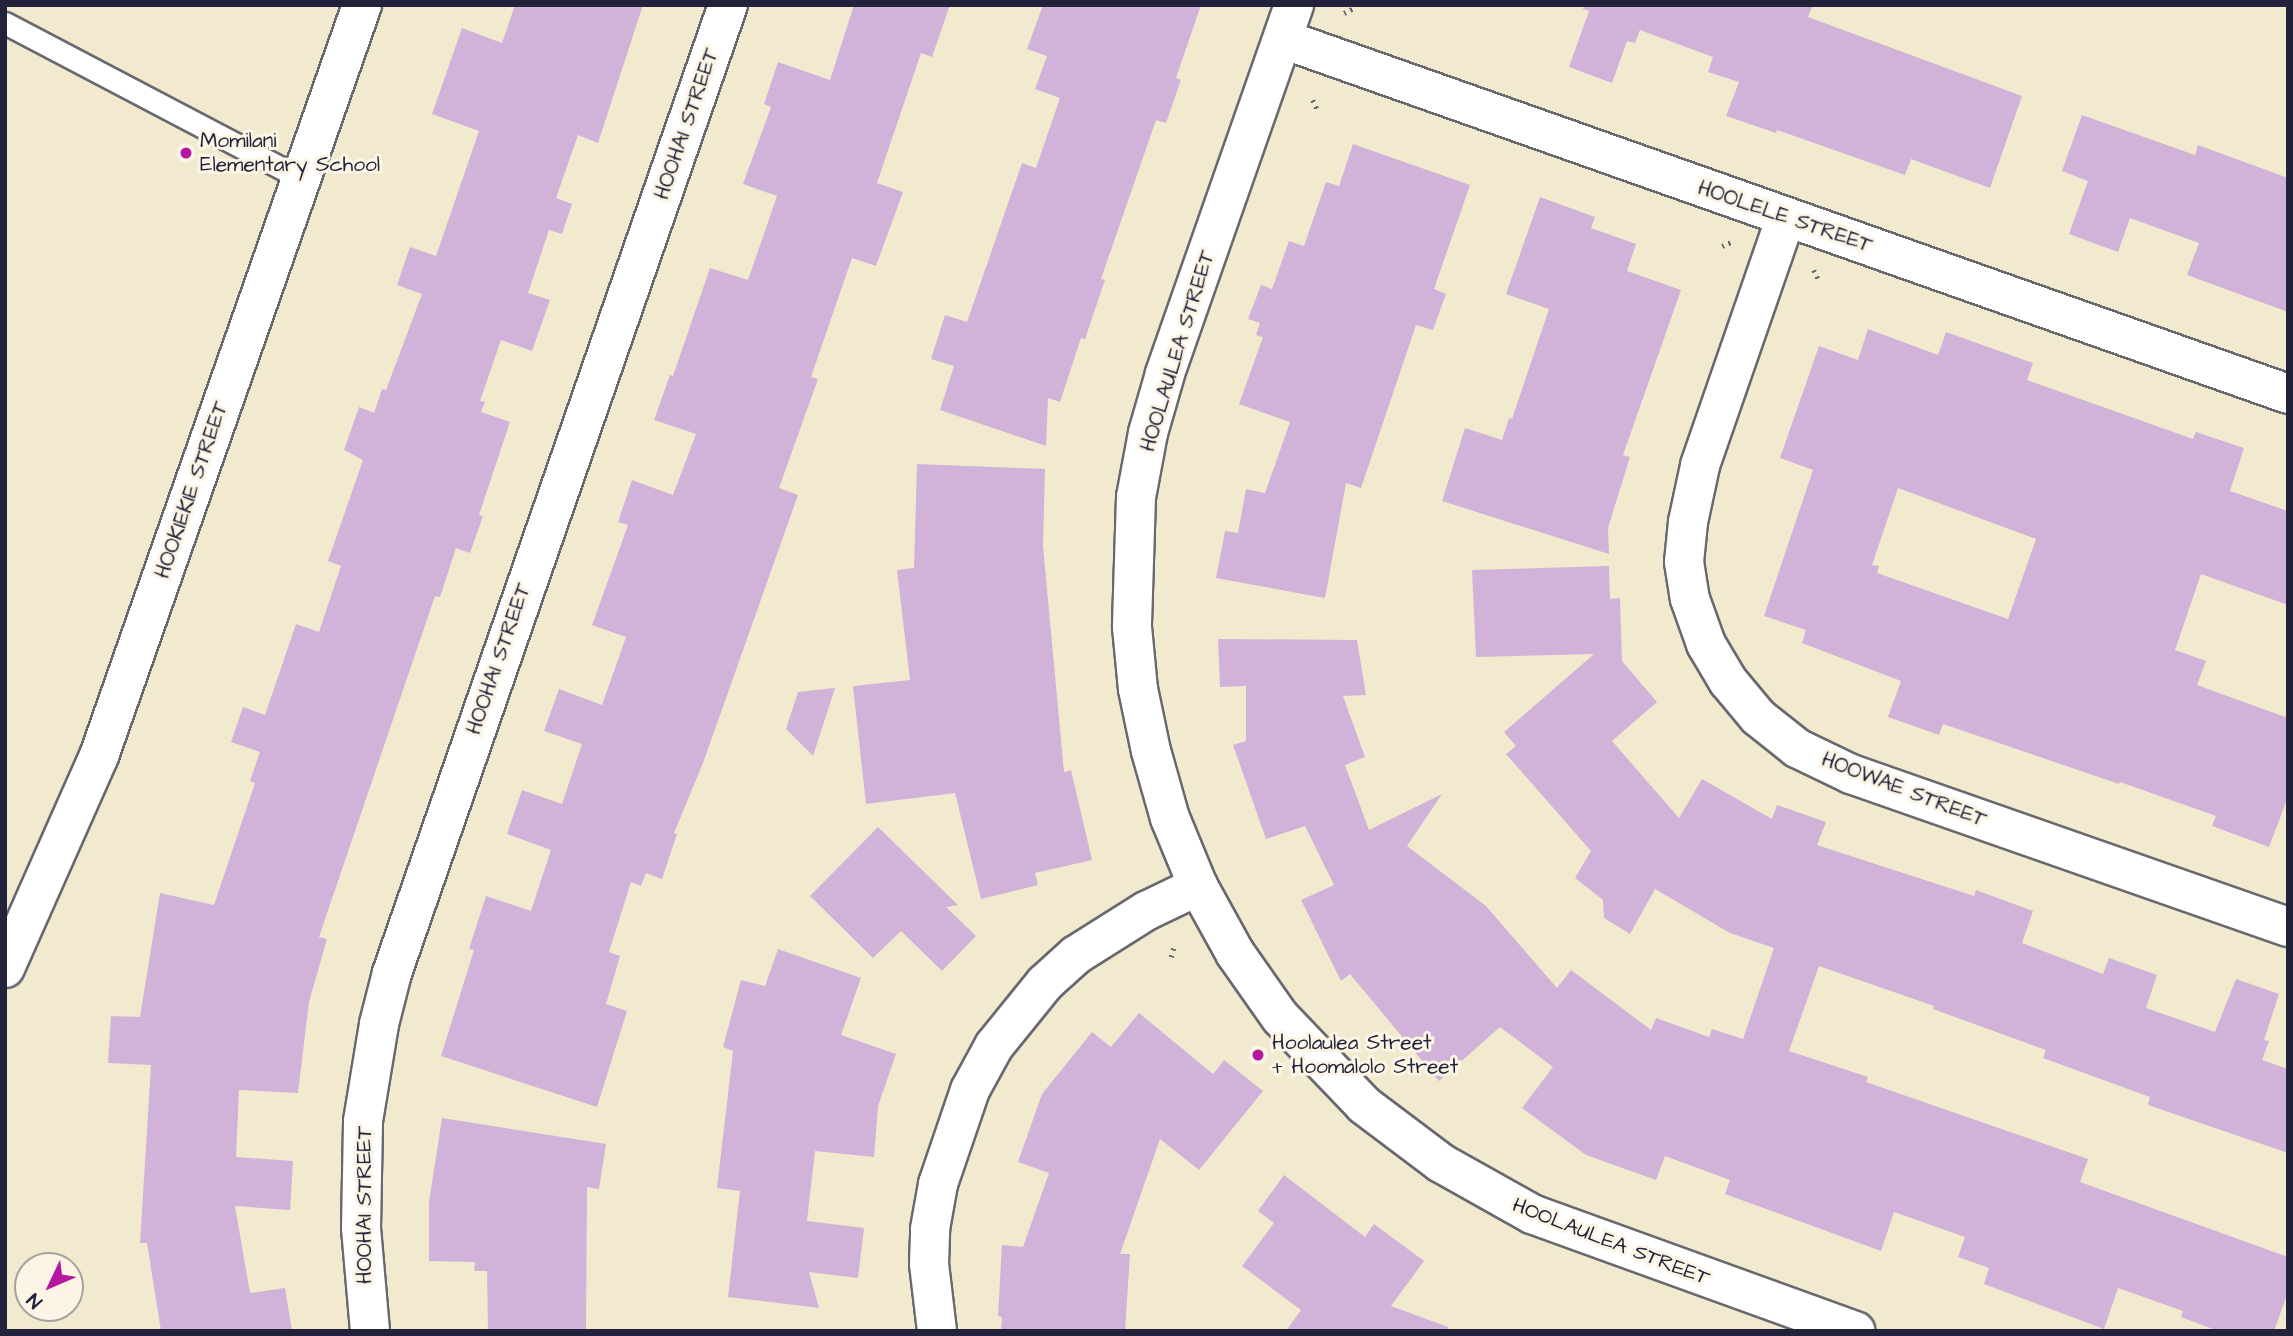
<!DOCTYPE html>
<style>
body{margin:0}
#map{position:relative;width:2293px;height:1336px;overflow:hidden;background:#f1eacf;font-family:"Architects Daughter",sans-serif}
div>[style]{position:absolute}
.building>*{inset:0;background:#d1b3da}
.path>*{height:4.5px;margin-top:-2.25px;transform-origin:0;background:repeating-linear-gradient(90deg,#6a686f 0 2px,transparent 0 7px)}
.roads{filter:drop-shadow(2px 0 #6a686f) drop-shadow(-2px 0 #6a686f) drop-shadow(0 2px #6a686f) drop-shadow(0 -2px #6a686f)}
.service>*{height:21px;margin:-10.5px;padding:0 10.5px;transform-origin:10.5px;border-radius:10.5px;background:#fff}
.minor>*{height:38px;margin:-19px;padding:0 19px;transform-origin:19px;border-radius:19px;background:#fff}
.tertiary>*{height:38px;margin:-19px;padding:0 19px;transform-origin:19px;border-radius:19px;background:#fff}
.dots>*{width:19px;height:19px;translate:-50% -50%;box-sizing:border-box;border:4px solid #fcf5e5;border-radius:50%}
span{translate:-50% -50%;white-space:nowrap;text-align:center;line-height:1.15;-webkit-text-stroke:6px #fcf5e5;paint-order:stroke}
.street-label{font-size:21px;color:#22223b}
.poi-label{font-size:21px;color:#22223b}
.left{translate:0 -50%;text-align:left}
.frame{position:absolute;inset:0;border:7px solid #22223b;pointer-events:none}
.north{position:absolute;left:14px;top:1252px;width:70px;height:70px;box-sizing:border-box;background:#fcf5e5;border:2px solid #a5a1a1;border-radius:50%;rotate:226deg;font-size:19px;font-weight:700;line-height:28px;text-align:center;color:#22223b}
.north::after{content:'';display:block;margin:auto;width:24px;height:32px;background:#b5179e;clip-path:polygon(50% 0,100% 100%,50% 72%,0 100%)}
</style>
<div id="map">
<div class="building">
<i style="clip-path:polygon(515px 5px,643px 5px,598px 143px,578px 135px,556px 198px,572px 204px,562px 234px,549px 230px,528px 293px,550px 300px,532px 351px,501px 340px,480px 401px,485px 402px,481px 412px,510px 422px,479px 515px,483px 516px,470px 553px,456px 548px,440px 597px,435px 596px,319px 937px,327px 939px,309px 1002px,298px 1093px,239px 1090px,236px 1157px,293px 1161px,290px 1210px,235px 1206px,250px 1293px,285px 1288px,292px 1331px,161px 1331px,147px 1243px,140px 1243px,151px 1065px,108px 1063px,111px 1016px,140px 1017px,160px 893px,214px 905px,255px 783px,250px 781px,260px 752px,231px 742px,243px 707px,265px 715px,296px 624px,319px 632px,341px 566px,328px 561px,363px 460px,344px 450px,359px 407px,374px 413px,382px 389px,386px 390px,422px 294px,397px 285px,410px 247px,436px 256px,479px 131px,432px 114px,462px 28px,502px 43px)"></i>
<i style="clip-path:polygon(854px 5px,950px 5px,932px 57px,921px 53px,877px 183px,903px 192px,876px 266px,852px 258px,811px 377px,818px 379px,779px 488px,798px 495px,703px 763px,674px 833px,677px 834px,662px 879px,646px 873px,641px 886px,631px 882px,609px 952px,620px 956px,606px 1004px,627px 1011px,597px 1107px,441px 1056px,474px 950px,469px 949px,486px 896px,531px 911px,551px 850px,507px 834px,522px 790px,562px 804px,582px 744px,544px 731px,559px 689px,602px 705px,626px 637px,592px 625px,628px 525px,618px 522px,632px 480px,673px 495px,696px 434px,654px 420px,670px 375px,673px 376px,710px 268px,748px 280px,777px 196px,743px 184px,771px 107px,764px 104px,778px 62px,830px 80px)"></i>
<i style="clip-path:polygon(1043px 5px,1201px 5px,1176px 78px,1181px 80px,1166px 123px,1156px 120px,1101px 279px,1105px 280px,1085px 339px,1081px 338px,1060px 402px,1048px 398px,1046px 446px,940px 410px,954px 366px,931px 359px,945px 315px,967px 322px,1022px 163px,1036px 168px,1060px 98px,1035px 89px,1047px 56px,1027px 49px)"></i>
<i style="clip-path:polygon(1584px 5px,1813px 5px,1808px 17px,2022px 96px,1990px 188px,1911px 159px,1905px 175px,1777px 130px,1776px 133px,1726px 116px,1739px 82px,1708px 72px,1713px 57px,1640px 30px,1635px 43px,1627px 41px,1612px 83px,1569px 67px,1589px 11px,1583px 9px)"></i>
<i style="clip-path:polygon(2082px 115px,2195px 155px,2198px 145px,2288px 178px,2288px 312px,2187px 275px,2199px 243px,2130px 218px,2118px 252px,2069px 234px,2088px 181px,2062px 171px)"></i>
<i style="clip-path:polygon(1353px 144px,1470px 185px,1434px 289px,1446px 294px,1433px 330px,1416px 325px,1361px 488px,1346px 483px,1325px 598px,1216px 578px,1225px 531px,1238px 533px,1246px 489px,1265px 493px,1290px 422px,1239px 404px,1263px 337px,1256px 335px,1260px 323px,1248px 319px,1261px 285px,1272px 289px,1289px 241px,1304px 246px,1326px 182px,1339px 186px)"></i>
<i style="clip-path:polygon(1540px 197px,1595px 217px,1591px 228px,1636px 244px,1627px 271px,1681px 290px,1623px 455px,1630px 457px,1608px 528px,1609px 554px,1442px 501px,1465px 428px,1502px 440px,1509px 418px,1512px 419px,1549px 309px,1506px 294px)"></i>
<i style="clip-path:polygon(evenodd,1868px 329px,1938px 355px,1946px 332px,2033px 363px,2027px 380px,2193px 439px,2196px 432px,2244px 448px,2230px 491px,2288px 511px,2288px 605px,2201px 574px,2175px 650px,2206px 661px,2197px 685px,2288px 718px,2288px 797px,2269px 847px,2212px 826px,2216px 816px,2120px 782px,2119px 784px,1943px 724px,1939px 735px,1888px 717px,1901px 681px,1802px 643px,1806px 630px,1764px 616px,1813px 470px,1780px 458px,1819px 346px,1858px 360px,1868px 329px,1898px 488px,2036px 539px,2008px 619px,1877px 573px,1879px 566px,1872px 565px,1898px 488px)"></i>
<i style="clip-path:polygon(917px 464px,1045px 469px,1043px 546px,1064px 772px,1071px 770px,1092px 860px,1035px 873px,1038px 885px,981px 899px,955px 793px,866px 804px,853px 686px,910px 680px,897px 570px,914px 568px)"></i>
<i style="clip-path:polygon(1609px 566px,1610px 599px,1620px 598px,1622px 661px,1657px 702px,1612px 741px,1679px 818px,1702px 779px,1772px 819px,1777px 805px,1826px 822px,1817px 845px,1974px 896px,1976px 890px,2033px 911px,2022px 943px,2103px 974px,2109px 958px,2157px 975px,2146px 1008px,2215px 1032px,2236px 979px,2279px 994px,2264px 1040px,2269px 1041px,2262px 1060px,2288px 1069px,2288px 1153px,2148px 1105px,2150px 1097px,2043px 1058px,2046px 1050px,1933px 1009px,1934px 1006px,1819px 966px,1789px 1051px,1868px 1077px,1866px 1082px,2088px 1159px,2080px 1182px,2288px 1257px,2288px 1292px,2274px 1331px,2218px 1331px,2181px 1317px,2183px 1311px,2118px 1288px,2104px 1329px,1984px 1284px,1989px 1268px,1958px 1257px,1965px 1237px,1894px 1212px,1881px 1251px,1725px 1194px,1730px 1180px,1665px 1156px,1656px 1180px,1586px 1155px,1522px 1108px,1553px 1067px,1500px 1027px,1439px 1081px,1350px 974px,1341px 981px,1301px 900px,1334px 885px,1305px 826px,1266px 839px,1233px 745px,1246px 741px,1246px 686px,1220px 687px,1218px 639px,1357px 640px,1366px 695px,1343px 696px,1365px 757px,1345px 765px,1369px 830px,1442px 794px,1407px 846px,1486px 906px,1557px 988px,1571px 970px,1651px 1030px,1656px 1018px,1709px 1037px,1712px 1029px,1743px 1039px,1774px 948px,1730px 933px,1655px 889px,1630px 934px,1604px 918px,1603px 900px,1575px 878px,1591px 851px,1506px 754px,1516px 746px,1504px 732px,1594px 654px,1476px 657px,1472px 570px)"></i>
<i style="clip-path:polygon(835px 688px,813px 756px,786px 729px,798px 692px)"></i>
<i style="clip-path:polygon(878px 827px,958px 905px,946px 907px,976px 936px,942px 971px,901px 931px,873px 958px,810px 896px)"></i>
<i style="clip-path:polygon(778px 949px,861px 978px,841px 1035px,896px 1054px,878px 1106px,874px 1157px,815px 1151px,807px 1221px,864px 1228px,858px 1278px,809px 1272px,819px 1308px,728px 1297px,740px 1191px,717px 1188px,733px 1051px,723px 1047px,741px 980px,765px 986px)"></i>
<i style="clip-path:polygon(1139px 1013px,1213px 1074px,1224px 1060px,1263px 1091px,1199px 1170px,1160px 1139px,1120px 1254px,1130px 1254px,1125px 1331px,1001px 1331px,1002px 1317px,998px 1316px,1002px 1245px,1023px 1247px,1049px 1173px,1018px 1162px,1042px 1094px,1092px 1032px,1111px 1047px)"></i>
<i style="clip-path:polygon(442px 1118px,606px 1144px,599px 1189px,587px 1187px,586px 1331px,488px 1331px,487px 1271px,474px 1271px,475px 1262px,429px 1261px,429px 1202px)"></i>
<i style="clip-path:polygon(1284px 1175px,1365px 1237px,1374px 1224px,1424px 1261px,1391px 1306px,1448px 1327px,1447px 1331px,1286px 1331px,1301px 1310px,1242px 1266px,1274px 1223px,1258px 1211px)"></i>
</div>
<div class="path">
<i style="left:1344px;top:13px;width:13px;rotate:-27deg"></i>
<i style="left:1313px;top:100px;width:12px;rotate:66deg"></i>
<i style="left:1722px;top:246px;width:13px;rotate:-23deg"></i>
<i style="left:1814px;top:270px;width:12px;rotate:66deg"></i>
<i style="left:1171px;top:957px;width:11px;rotate:-75deg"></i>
</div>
<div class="roads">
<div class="service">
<i style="left:5px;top:23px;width:335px;rotate:27.7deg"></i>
</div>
<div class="minor">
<i style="left:1283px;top:39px;width:1066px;rotate:19.45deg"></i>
<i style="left:1786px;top:217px;width:263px;rotate:109.1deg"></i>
<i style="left:1700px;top:466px;width:57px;rotate:102.1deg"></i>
<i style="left:1688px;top:522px;width:40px;rotate:95.7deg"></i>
<i style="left:1684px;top:562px;width:37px;rotate:81deg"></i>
<i style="left:1690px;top:599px;width:48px;rotate:70.4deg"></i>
<i style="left:1706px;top:644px;width:43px;rotate:59.3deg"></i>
<i style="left:1728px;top:681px;width:47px;rotate:50.2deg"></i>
<i style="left:1758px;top:717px;width:50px;rotate:38.5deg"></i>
<i style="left:1797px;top:748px;width:60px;rotate:25.7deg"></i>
<i style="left:1851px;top:774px;width:463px;rotate:19.3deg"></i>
<i style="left:370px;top:1331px;width:103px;rotate:-95deg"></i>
<i style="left:361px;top:1228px;width:107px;rotate:-88.9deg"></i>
<i style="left:363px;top:1121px;width:98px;rotate:-80.6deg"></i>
<i style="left:379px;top:1024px;width:53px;rotate:-75.7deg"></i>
<i style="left:392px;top:973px;width:1025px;rotate:-70.86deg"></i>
<i style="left:937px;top:1331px;width:67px;rotate:-96.8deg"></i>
<i style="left:929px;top:1264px;width:35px;rotate:-88deg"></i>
<i style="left:930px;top:1229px;width:46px;rotate:-79.9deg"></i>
<i style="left:938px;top:1184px;width:99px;rotate:-71.2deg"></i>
<i style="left:970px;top:1090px;width:50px;rotate:-61.4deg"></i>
<i style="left:994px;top:1046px;width:81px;rotate:-51deg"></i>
<i style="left:1045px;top:983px;width:42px;rotate:-42.1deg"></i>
<i style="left:1076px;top:955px;width:83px;rotate:-32.2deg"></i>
<i style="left:1146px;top:911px;width:58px;rotate:-25.7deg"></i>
</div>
<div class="tertiary">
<i style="left:1294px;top:5px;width:391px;rotate:109.3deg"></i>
<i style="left:1165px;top:374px;width:61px;rotate:106.1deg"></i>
<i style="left:1148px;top:433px;width:65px;rotate:100.6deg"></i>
<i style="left:1136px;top:497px;width:130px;rotate:91.8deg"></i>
<i style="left:1132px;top:627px;width:62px;rotate:84.5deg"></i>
<i style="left:1138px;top:689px;width:63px;rotate:78.2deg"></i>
<i style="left:1151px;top:751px;width:70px;rotate:74.2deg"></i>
<i style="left:1170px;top:818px;width:74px;rotate:67.6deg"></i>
<i style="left:1198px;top:886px;width:77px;rotate:61.1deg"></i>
<i style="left:1235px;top:953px;width:78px;rotate:54.9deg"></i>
<i style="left:1280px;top:1017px;width:122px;rotate:46.3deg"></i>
<i style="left:1364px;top:1105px;width:96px;rotate:37deg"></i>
<i style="left:1441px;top:1163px;width:104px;rotate:29.3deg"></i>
<i style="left:1532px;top:1214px;width:344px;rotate:19.9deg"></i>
<i style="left:5px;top:968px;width:232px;rotate:-66.1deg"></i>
<i style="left:99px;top:756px;width:796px;rotate:-70.7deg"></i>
</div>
</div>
<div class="dots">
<i style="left:186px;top:153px;background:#b5179e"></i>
<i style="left:1258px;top:1055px;background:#b5179e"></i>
</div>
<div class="street-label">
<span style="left:687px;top:124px;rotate:-71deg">HOOHAI STREET</span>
<span style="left:1785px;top:217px;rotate:19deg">HOOLELE STREET</span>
<span style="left:1178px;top:351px;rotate:-73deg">HOOLAULEA STREET</span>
<span style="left:192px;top:490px;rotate:-71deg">HOOKIEKIE STREET</span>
<span style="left:499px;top:659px;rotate:-71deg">HOOHAI STREET</span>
<span style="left:1904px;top:790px;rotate:21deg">HOOWAE STREET</span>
<span style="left:365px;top:1205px;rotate:-90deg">HOOHAI STREET</span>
<span style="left:1611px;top:1242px;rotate:21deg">HOOLAULEA STREET</span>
</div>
<div class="poi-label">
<span class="left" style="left:200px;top:153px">Momilani<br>Elementary School</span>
<span class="left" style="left:1272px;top:1055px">Hoolaulea Street<br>+ Hoomalolo Street</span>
</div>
<div class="frame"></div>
<div class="north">N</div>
</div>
